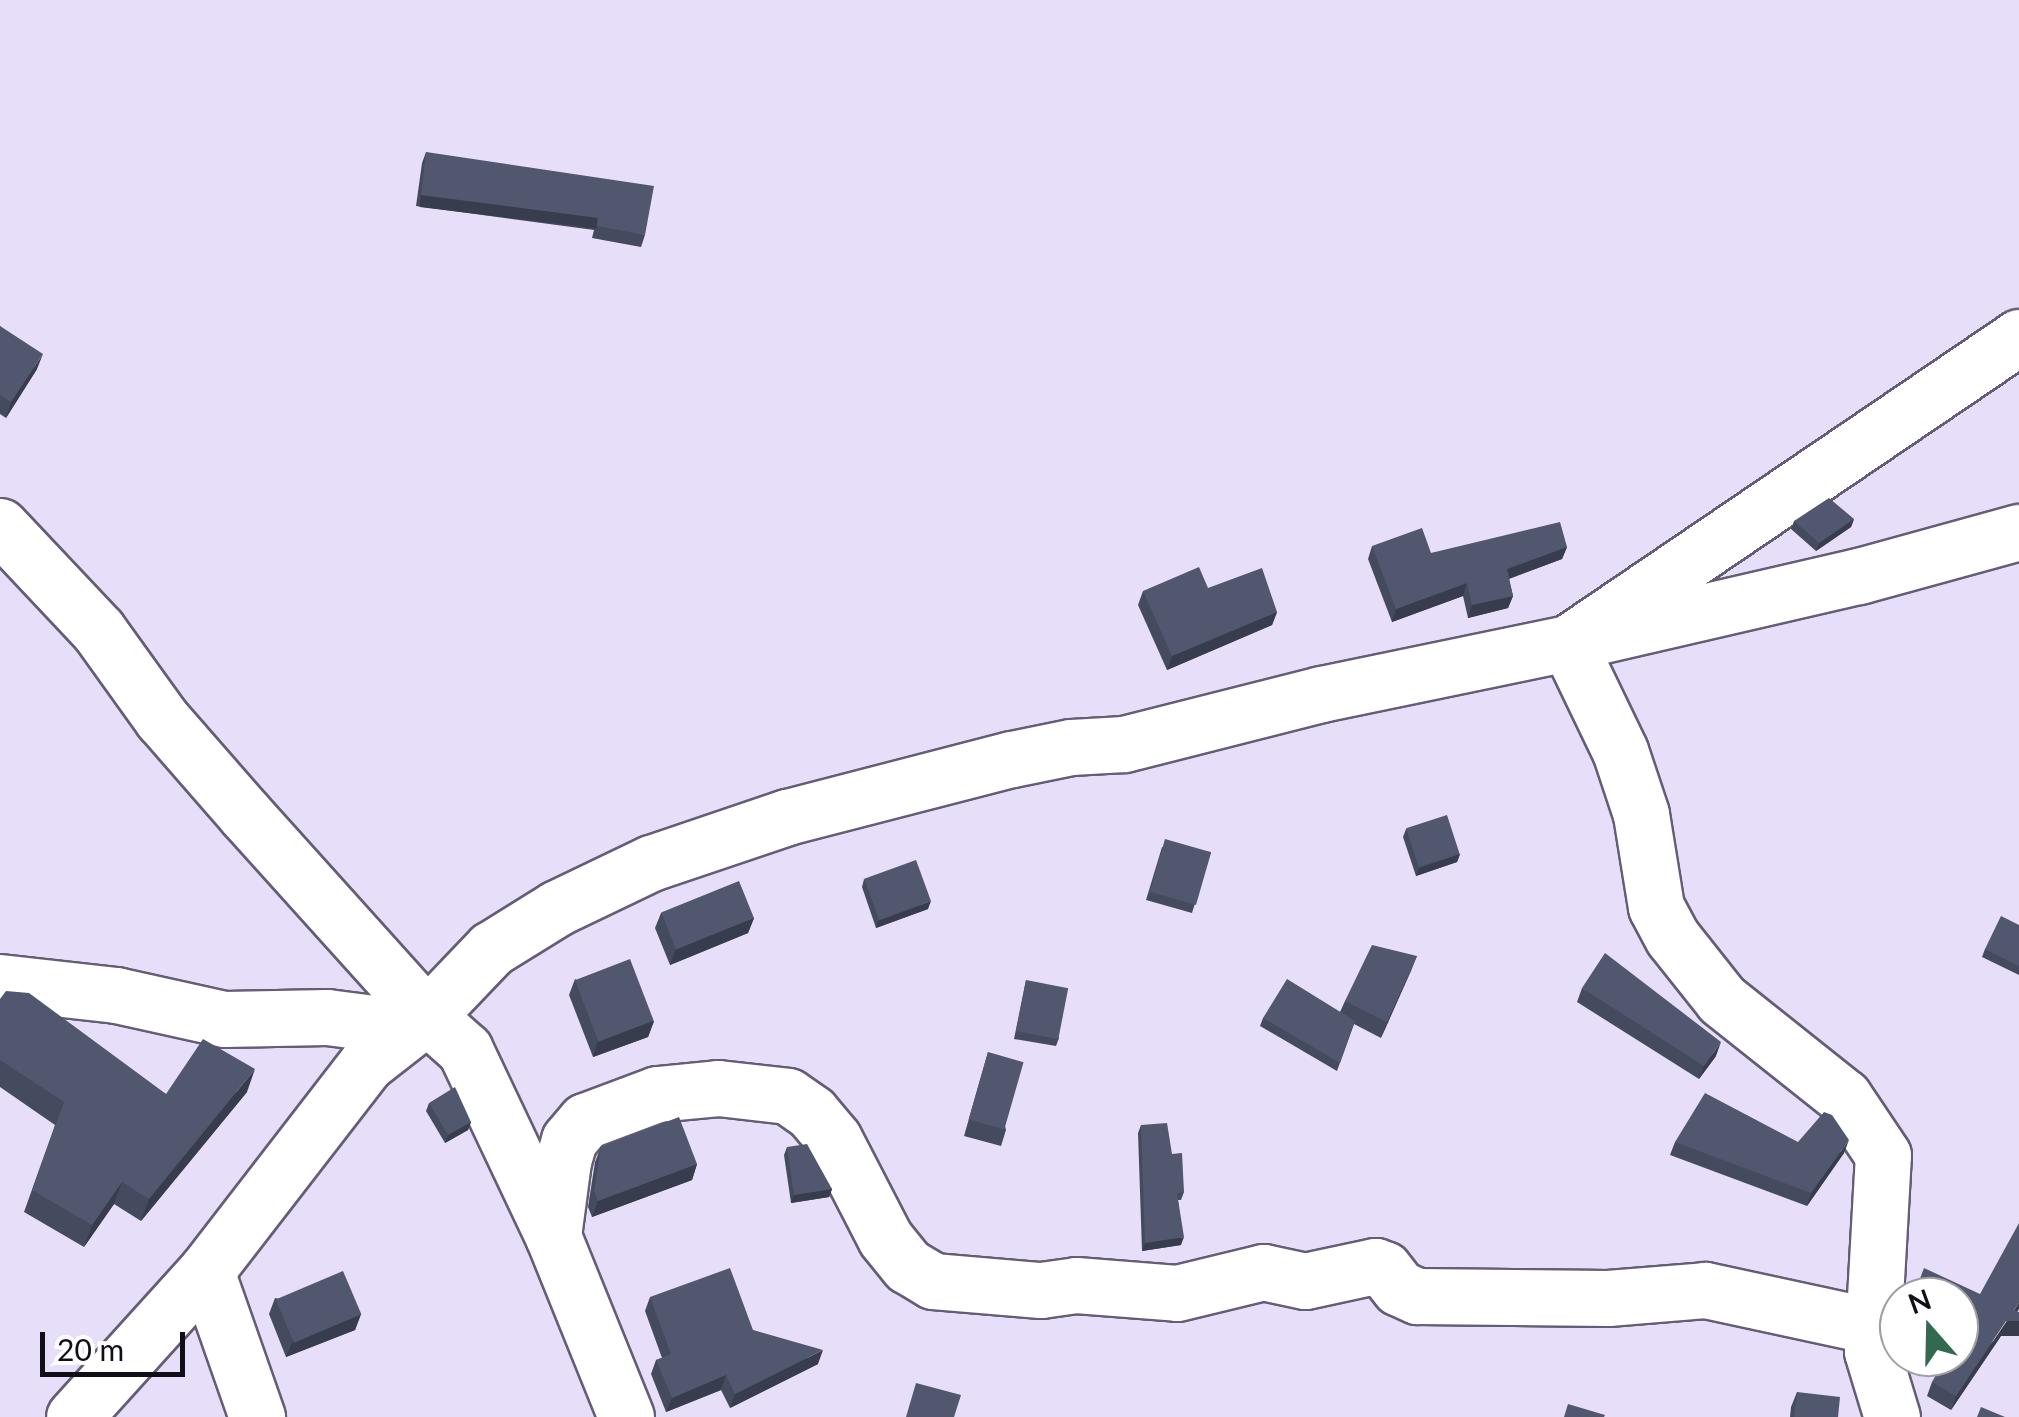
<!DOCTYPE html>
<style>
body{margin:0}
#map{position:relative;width:2019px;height:1417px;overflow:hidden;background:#e7defa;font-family:Lato,sans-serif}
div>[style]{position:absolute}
.roads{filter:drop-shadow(2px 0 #655d75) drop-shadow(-2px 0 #655d75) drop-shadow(0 2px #655d75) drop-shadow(0 -2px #655d75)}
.minor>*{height:55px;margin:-27.5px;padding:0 27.5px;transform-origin:27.5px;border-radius:27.5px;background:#fff}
.wall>*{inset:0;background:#454b5f}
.shaded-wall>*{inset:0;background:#383d4d;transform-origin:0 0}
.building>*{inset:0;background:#50576e;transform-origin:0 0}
span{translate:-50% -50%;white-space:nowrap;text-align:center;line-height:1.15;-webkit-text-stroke:10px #fff;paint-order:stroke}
.north{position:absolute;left:1879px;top:1277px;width:100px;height:100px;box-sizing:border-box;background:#fff;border:2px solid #a09fa3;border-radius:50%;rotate:340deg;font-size:28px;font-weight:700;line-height:40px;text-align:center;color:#110e18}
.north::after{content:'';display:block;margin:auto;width:35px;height:45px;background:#33694f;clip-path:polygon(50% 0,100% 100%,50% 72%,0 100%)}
.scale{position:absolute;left:40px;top:1332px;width:145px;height:45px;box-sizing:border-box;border:5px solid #110e18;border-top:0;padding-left:12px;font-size:30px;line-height:35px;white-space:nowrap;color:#110e18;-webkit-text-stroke:8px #fff;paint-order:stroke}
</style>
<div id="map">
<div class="roads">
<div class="minor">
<i style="left:0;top:526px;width:143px;rotate:46.7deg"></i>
<i style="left:98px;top:630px;width:110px;rotate:54.3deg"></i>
<i style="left:162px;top:719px;width:125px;rotate:48.9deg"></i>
<i style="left:244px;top:813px;width:273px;rotate:48deg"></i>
<i style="left:427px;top:1016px;width:51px;rotate:41.8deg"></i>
<i style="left:465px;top:1050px;width:206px;rotate:64.7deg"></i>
<i style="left:553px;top:1236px;width:195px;rotate:68deg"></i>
<i style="left:0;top:982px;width:117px;rotate:6.4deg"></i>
<i style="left:116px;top:995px;width:111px;rotate:12.5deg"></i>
<i style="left:224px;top:1019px;width:103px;rotate:-1.1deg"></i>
<i style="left:327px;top:1017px;width:86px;rotate:7.4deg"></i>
<i style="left:553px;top:1236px;width:76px;rotate:-82.4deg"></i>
<i style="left:563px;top:1161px;width:22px;rotate:-74deg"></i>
<i style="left:569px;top:1140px;width:25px;rotate:-50deg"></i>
<i style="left:585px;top:1121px;width:77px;rotate:-20.6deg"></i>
<i style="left:657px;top:1094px;width:61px;rotate:-5.6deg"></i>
<i style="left:718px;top:1088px;width:70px;rotate:6.5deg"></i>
<i style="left:788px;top:1096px;width:29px;rotate:35deg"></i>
<i style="left:812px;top:1113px;width:34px;rotate:50deg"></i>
<i style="left:834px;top:1139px;width:111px;rotate:62.7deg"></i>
<i style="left:885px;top:1238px;width:36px;rotate:51deg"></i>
<i style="left:908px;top:1266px;width:29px;rotate:31deg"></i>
<i style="left:933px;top:1281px;width:108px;rotate:4.8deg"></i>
<i style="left:1041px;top:1290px;width:35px;rotate:-8deg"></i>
<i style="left:1076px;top:1285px;width:101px;rotate:4.5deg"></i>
<i style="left:1177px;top:1293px;width:89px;rotate:-13.7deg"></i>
<i style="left:1263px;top:1272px;width:43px;rotate:12.1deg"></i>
<i style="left:1305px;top:1281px;width:72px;rotate:-12.1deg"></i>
<i style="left:1375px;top:1266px;width:9px;rotate:18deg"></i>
<i style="left:1384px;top:1269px;width:24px;rotate:52deg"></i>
<i style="left:1399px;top:1288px;width:20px;rotate:24deg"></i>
<i style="left:1417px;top:1296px;width:191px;rotate:0.6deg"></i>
<i style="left:1608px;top:1298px;width:97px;rotate:-4.7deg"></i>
<i style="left:1705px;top:1290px;width:170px;rotate:12.2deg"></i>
<i style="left:206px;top:1271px;width:155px;rotate:70.7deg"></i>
<i style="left:74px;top:1417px;width:197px;rotate:-47.9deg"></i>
<i style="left:206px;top:1271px;width:262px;rotate:-52.3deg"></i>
<i style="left:366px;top:1064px;width:78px;rotate:-38.2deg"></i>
<i style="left:427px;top:1016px;width:93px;rotate:-46.3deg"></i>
<i style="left:491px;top:949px;width:78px;rotate:-31.8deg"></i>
<i style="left:557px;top:908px;width:104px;rotate:-25.6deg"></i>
<i style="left:651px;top:863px;width:144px;rotate:-18.7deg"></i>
<i style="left:787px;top:817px;width:232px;rotate:-14.5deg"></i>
<i style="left:1012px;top:759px;width:60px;rotate:-11.5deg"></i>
<i style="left:1071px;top:747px;width:53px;rotate:-3.2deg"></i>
<i style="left:1124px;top:744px;width:203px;rotate:-14.2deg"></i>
<i style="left:1321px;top:694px;width:252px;rotate:-11.7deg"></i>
<i style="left:1568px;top:643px;width:299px;rotate:-13deg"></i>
<i style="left:1859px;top:576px;width:166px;rotate:-15.4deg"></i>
<i style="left:1892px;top:1417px;width:69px;rotate:-106.9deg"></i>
<i style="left:1872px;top:1351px;width:196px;rotate:-86.8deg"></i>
<i style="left:1883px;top:1155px;width:70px;rotate:-123.9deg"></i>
<i style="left:1844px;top:1097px;width:156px;rotate:-141.5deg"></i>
<i style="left:1722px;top:1000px;width:80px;rotate:-128.4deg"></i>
<i style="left:1672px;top:937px;width:34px;rotate:-118deg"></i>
<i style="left:1656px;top:907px;width:94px;rotate:-99.2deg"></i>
<i style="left:1641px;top:814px;width:66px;rotate:-108.4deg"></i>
<i style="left:1620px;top:751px;width:120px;rotate:-115.7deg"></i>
<i style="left:1568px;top:643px;width:545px;rotate:-34.16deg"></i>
</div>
</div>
<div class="wall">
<i style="clip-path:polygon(426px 152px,645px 235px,641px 247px,592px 238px,594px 230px,416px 206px,422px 163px)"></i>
<i style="clip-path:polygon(0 326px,37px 369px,6px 418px,0 414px)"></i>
<i style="clip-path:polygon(1854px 519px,1851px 527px,1816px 551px,1791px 529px,1794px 521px)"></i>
<i style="clip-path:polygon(1372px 546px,1431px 553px,1567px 547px,1562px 559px,1509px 579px,1513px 596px,1508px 608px,1468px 618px,1463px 596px,1392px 622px,1368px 559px)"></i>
<i style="clip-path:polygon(1208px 588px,1277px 612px,1272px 625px,1167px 670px,1138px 605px,1143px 591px)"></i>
<i style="clip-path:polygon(1406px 829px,1460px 854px,1457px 862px,1416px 876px,1403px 837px)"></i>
<i style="clip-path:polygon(1162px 847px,1211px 852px,1192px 913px,1146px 900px)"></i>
<i style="clip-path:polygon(864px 879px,928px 909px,876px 928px,862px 887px)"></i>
<i style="clip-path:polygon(661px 913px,754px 918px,748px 933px,670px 965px,655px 928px)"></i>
<i style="clip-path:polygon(2019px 925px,2019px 975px,1982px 957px,1985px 949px)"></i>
<i style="clip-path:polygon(1417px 956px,1381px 1038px,1354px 1024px,1337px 1071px,1260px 1026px,1263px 1018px,1340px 1012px,1345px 1001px)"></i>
<i style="clip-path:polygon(575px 979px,654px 1021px,648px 1037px,593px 1057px,569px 995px)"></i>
<i style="clip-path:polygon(1026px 980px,1059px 1038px,1056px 1046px,1014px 1039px)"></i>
<i style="clip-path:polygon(1582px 988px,1716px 1056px,1699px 1079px,1577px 1002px)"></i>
<i style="clip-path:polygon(0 999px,166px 1094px,247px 1092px,141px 1221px,114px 1204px,84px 1247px,24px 1212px,55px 1125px,0 1087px)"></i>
<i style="clip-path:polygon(988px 1052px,1006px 1130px,1001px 1146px,964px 1136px)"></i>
<i style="clip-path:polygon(429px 1103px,471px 1122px,468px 1130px,445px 1143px,426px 1111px)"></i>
<i style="clip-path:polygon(1141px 1125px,1172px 1154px,1184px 1192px,1181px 1200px,1178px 1200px,1181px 1245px,1142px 1251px,1138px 1133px)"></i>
<i style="clip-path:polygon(1675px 1142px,1798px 1142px,1844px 1153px,1807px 1206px,1670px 1155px)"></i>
<i style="clip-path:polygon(601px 1147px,697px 1164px,692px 1180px,592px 1217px,588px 1207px,595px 1162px)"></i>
<i style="clip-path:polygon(787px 1147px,832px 1189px,829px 1197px,791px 1203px,784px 1155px)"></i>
<i style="clip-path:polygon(650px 1297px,753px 1330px,818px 1364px,730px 1408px,721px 1390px,666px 1412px,651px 1374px,656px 1360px,662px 1358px,645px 1311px)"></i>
<i style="clip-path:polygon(275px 1298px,361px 1314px,355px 1330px,286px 1357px,269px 1314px)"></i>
<i style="clip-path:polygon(2001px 1336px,1951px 1410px,1927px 1396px,1932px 1382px)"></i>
<i style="clip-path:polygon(1797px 1392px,1838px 1417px,1790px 1417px,1791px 1407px)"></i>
</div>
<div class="shaded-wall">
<i style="left:421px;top:195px;width:178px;height:12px;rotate:7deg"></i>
<i style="clip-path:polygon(43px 354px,37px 369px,6px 418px,11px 402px)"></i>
<i style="clip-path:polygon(1854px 519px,1851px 527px,1816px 551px,1819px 543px)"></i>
<i style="clip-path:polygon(1567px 547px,1562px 559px,1502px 581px,1507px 569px)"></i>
<i style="clip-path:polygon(1467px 583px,1463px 596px,1392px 622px,1396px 609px)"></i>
<i style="clip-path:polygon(1513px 596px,1508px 608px,1468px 618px,1472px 605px)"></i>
<i style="clip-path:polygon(1277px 612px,1272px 625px,1167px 670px,1172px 656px)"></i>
<i style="clip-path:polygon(1460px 854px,1457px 862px,1416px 876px,1419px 868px)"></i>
<i style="clip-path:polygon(931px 901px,928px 909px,876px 928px,879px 920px)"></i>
<i style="clip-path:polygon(754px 918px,748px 933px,670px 965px,676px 949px)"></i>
<i style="clip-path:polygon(1417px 956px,1411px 971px,1381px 1038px,1387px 1022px)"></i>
<i style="clip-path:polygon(654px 1021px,648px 1037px,593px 1057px,598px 1041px)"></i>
<i style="clip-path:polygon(1721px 1042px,1716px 1056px,1699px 1079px,1704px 1066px)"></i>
<i style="clip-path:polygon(255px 1069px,247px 1092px,141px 1221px,149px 1199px)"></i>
<i style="clip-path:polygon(471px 1122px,468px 1130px,445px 1143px,448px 1135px)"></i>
<i style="clip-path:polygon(1849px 1140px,1844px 1153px,1807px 1206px,1811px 1193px)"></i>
<i style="clip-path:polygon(697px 1164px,692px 1180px,592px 1217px,598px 1201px)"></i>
<i style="clip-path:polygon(122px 1182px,114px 1204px,84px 1247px,92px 1225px)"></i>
<i style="clip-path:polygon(832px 1189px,829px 1197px,791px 1203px,794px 1195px)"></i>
<i style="clip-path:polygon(1184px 1237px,1181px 1245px,1142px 1251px,1145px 1243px)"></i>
<i style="clip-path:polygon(2019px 1303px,2019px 1309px,2011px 1321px,2019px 1321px,2019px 1336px,2001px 1336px,1951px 1410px,1956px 1396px)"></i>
<i style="clip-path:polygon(361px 1314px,355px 1330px,286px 1357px,292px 1342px)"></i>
<i style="clip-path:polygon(1959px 1319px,1966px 1319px,1959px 1334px)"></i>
<i style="clip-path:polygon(823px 1350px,818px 1364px,730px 1408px,735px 1394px)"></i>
<i style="clip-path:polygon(726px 1375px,721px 1390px,666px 1412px,672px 1398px)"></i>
</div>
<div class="building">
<i style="clip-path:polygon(426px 152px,654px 186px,645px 235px,597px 226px,598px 218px,421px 195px)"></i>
<i style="clip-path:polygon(0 326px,43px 354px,11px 402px,0 395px)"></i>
<i style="clip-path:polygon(1829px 498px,1854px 519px,1819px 543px,1794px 521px)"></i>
<i style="clip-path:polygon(1560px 522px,1567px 547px,1507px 569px,1513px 596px,1472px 605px,1467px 583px,1396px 609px,1372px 546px,1422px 528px,1431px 553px)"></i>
<i style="clip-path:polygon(1199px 567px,1208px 588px,1262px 568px,1277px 612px,1172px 656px,1143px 591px)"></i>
<i style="left:1447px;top:815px;width:41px;height:43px;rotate:72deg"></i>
<i style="left:1165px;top:839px;width:48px;height:55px;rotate:16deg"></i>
<i style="left:916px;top:860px;width:44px;height:55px;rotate:70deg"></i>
<i style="left:739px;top:881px;width:40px;height:84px;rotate:68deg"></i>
<i style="clip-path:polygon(2001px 916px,2019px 925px,2019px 966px,1985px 949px)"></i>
<i style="clip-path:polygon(1372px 945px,1417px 956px,1387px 1022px,1345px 1001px)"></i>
<i style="clip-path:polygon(1605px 953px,1721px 1042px,1704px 1066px,1582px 988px)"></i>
<i style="left:630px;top:959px;width:66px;height:59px;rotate:69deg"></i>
<i style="clip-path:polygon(1287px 979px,1355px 1021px,1340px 1063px,1263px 1018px)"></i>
<i style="left:1026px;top:980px;width:43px;height:52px;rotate:11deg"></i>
<i style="clip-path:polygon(6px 991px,29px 993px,166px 1094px,203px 1039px,255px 1069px,149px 1199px,122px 1182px,92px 1225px,32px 1190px,64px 1102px,0 1060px,0 999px)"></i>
<i style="left:988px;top:1052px;width:37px;height:70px;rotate:16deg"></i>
<i style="clip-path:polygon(455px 1087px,471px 1122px,448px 1135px,429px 1103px)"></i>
<i style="clip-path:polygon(1705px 1093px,1798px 1142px,1824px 1112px,1832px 1115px,1849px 1140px,1811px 1193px,1675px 1142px)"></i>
<i style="clip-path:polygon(679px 1117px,697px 1164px,598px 1201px,594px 1191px,601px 1147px)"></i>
<i style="clip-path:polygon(1167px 1123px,1172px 1154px,1182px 1153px,1184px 1192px,1177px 1193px,1184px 1237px,1145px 1243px,1141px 1125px)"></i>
<i style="clip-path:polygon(807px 1144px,832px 1189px,794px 1195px,787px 1147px)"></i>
<i style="clip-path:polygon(2019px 1223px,2019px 1303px,2014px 1310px,2019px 1312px,2019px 1321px,2006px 1321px,1956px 1396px,1932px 1382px,1946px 1357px,1959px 1357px,1959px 1332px,1966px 1319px,1959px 1319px,1959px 1297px,1913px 1297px,1924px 1268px,1980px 1294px)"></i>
<i style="clip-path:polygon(730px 1268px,753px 1330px,823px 1350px,735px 1394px,726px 1375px,672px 1398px,656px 1360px,671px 1354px,650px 1297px)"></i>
<i style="left:343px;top:1271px;width:47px;height:73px;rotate:67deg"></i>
<i style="clip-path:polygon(916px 1383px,961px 1395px,954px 1417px,906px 1417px)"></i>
<i style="clip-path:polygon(1797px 1392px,1840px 1397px,1838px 1417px,1794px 1417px)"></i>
<i style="clip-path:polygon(1568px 1404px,1605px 1415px,1604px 1417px,1564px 1417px)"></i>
<i style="clip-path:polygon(1981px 1407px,2005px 1417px,1977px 1417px)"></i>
</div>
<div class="north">N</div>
<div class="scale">20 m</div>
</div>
